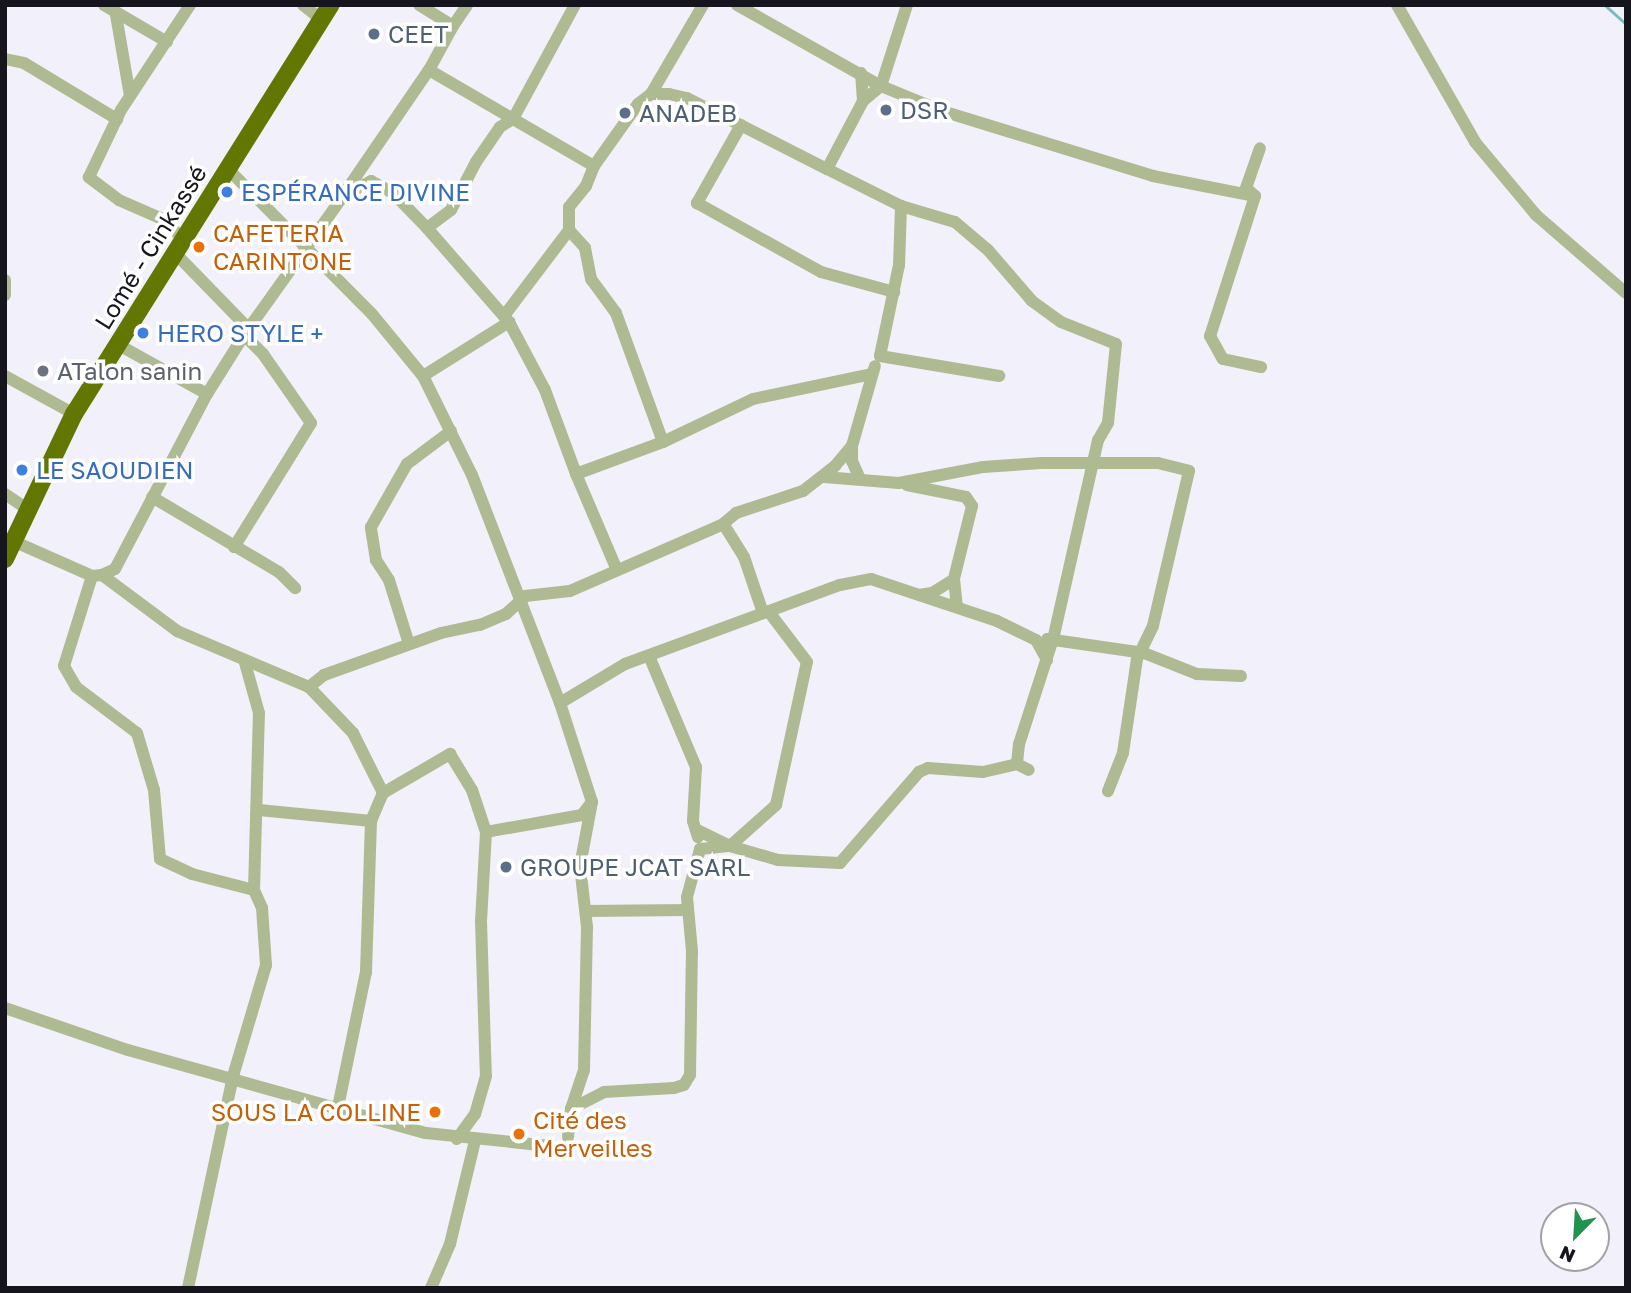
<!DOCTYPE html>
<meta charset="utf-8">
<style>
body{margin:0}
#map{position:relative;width:1631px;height:1293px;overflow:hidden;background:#f2f1fb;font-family:"Golos Text",sans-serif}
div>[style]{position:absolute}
.stream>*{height:2.5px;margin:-1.25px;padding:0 1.25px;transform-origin:1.25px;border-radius:1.25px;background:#79bbbf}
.minor>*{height:12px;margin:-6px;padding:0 6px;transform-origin:6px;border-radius:6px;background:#aeba91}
.highway>*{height:18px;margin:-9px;padding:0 9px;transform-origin:9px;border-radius:9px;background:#627702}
.dots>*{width:19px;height:19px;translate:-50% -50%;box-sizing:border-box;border:4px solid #fff;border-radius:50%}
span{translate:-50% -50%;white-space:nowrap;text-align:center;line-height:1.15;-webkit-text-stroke:7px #fff;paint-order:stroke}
.service-label{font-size:24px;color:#4e5e75}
.left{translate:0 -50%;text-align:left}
.shop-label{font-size:24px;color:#366cbe}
.food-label{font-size:24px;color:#c56008}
.right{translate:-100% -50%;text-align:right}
.street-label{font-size:24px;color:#16151e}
.worship-label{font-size:24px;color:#5b616d}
.frame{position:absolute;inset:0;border:7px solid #16151e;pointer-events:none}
.north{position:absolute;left:1540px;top:1202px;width:70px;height:70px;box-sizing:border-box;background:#fff;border:2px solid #a2a1a5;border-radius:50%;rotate:204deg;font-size:19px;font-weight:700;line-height:28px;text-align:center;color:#16151e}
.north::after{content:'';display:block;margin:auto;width:24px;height:32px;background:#20944f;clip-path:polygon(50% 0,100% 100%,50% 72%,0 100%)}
</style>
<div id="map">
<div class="stream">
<i style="left:1605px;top:5px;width:28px;rotate:42deg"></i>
</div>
<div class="minor">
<i style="left:104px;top:5px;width:73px;rotate:30.4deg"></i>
<i style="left:303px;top:5px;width:24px;rotate:38deg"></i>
<i style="left:737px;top:5px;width:165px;rotate:29.4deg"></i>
<i style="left:881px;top:86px;width:66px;rotate:22.3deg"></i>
<i style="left:942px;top:111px;width:221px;rotate:17.1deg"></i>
<i style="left:1153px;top:176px;width:104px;rotate:11.1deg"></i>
<i style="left:1255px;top:196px;width:147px;rotate:107.8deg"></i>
<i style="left:1210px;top:336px;width:26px;rotate:61deg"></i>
<i style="left:1223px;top:359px;width:39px;rotate:12deg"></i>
<i style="left:1397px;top:5px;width:158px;rotate:60.3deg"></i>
<i style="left:1475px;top:142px;width:95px;rotate:50.1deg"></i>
<i style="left:1536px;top:215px;width:119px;rotate:40.9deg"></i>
<i style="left:116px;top:15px;width:82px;rotate:80.2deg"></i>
<i style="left:453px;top:26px;width:25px;rotate:-56deg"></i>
<i style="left:5px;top:59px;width:19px;rotate:12deg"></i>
<i style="left:24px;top:63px;width:109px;rotate:31.1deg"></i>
<i style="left:429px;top:70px;width:191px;rotate:30.2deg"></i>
<i style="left:594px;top:166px;width:76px;rotate:-54.6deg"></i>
<i style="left:638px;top:104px;width:16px;rotate:-38deg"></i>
<i style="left:651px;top:94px;width:18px"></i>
<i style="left:669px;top:94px;width:18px;rotate:13deg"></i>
<i style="left:687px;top:98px;width:157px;rotate:26.9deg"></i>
<i style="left:827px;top:169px;width:77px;rotate:-62.1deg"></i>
<i style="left:863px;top:101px;width:28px;rotate:-94deg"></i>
<i style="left:651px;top:94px;width:103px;rotate:-59.7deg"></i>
<i style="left:863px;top:101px;width:23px;rotate:-40deg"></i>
<i style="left:881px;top:86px;width:85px;rotate:-72.2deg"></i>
<i style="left:741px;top:125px;width:90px;rotate:119.4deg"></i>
<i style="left:697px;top:203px;width:142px;rotate:29.1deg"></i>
<i style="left:821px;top:272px;width:76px;rotate:15.3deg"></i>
<i style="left:594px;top:166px;width:22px;rotate:112deg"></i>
<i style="left:586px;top:186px;width:27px;rotate:129deg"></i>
<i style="left:569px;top:207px;width:23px;rotate:90deg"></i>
<i style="left:569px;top:230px;width:24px;rotate:48deg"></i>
<i style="left:585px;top:248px;width:32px;rotate:79deg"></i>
<i style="left:591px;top:279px;width:42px;rotate:53.7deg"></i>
<i style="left:616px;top:313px;width:137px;rotate:70deg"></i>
<i style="left:228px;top:169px;width:204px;rotate:45.2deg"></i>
<i style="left:372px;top:314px;width:80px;rotate:50.6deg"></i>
<i style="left:423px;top:376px;width:110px;rotate:63.7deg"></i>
<i style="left:472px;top:475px;width:244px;rotate:68.9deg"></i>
<i style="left:560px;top:703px;width:104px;rotate:72.1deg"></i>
<i style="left:592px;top:802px;width:16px;rotate:128deg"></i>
<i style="left:582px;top:815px;width:97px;rotate:170deg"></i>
<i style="left:827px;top:169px;width:83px;rotate:26.6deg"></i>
<i style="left:901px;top:206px;width:59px;rotate:91.9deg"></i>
<i style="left:899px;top:265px;width:93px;rotate:101.8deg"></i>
<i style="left:880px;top:356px;width:121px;rotate:9.5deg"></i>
<i style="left:346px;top:191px;width:147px;rotate:-55.6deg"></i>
<i style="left:429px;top:70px;width:50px;rotate:-61.4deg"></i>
<i style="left:453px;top:26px;width:40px;rotate:-148deg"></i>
<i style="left:1255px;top:196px;width:12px;rotate:-138deg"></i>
<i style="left:1246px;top:188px;width:42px;rotate:-70.7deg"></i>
<i style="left:901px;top:206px;width:56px;rotate:16.5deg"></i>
<i style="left:955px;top:222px;width:43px;rotate:40.3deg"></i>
<i style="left:988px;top:250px;width:67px;rotate:49.2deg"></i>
<i style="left:1032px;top:301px;width:36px;rotate:36deg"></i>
<i style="left:1061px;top:322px;width:59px;rotate:21.8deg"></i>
<i style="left:1116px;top:344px;width:79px;rotate:95.8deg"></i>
<i style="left:1108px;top:423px;width:20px;rotate:120deg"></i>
<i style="left:1098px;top:440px;width:204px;rotate:102.7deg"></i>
<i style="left:1053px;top:639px;width:110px;rotate:107.9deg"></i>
<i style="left:1019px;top:744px;width:20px;rotate:96deg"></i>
<i style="left:1017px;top:764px;width:13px;rotate:27deg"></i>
<i style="left:427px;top:228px;width:125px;rotate:48.9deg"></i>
<i style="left:509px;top:322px;width:77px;rotate:62.1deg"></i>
<i style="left:545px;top:390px;width:90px;rotate:69.7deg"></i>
<i style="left:576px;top:474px;width:93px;rotate:-20.2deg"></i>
<i style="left:663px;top:442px;width:100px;rotate:-25.5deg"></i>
<i style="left:753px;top:399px;width:122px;rotate:-11.9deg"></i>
<i style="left:184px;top:239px;width:32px;rotate:-139deg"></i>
<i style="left:160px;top:218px;width:45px;rotate:-156.3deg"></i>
<i style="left:119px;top:200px;width:38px;rotate:-143deg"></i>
<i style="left:89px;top:177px;width:74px;rotate:-64.5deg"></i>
<i style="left:121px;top:110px;width:126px;rotate:-56.7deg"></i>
<i style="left:175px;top:253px;width:105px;rotate:45.8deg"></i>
<i style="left:5px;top:280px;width:15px;rotate:90deg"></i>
<i style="left:504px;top:316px;width:108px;rotate:-52.9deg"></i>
<i style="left:244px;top:335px;width:171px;rotate:-54.5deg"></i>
<i style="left:343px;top:196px;width:32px;rotate:-28deg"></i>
<i style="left:371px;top:181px;width:25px;rotate:29deg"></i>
<i style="left:393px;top:193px;width:49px;rotate:45.8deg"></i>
<i style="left:427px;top:228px;width:30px;rotate:-37deg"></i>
<i style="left:451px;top:210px;width:54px;rotate:-62.5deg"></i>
<i style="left:476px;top:162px;width:42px;rotate:-55.6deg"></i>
<i style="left:500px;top:127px;width:15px;rotate:-32deg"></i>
<i style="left:513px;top:119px;width:130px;rotate:-61.5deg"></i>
<i style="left:5px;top:376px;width:79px;rotate:28.8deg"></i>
<i style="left:423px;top:376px;width:102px;rotate:-32.1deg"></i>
<i style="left:207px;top:394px;width:70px;rotate:-57.9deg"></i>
<i style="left:244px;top:335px;width:27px;rotate:45deg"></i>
<i style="left:263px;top:354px;width:84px;rotate:55.2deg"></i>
<i style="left:311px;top:423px;width:146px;rotate:121.8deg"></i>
<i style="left:852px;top:446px;width:15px;rotate:90deg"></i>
<i style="left:852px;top:461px;width:20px;rotate:66deg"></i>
<i style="left:576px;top:474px;width:104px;rotate:66.9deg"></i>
<i style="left:824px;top:477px;width:75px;rotate:4.6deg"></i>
<i style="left:899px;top:483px;width:86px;rotate:-10.8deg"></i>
<i style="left:983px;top:467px;width:58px;rotate:-3.9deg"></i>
<i style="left:1041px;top:463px;width:117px"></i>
<i style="left:1158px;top:463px;width:32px;rotate:14deg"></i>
<i style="left:1189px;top:471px;width:159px;rotate:103.1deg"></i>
<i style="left:1153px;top:626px;width:37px;rotate:116deg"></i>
<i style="left:1137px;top:659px;width:95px;rotate:98.5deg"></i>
<i style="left:1123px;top:753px;width:41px;rotate:111.5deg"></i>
<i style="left:907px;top:485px;width:60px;rotate:11.5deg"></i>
<i style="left:966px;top:497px;width:11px;rotate:56deg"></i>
<i style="left:972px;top:506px;width:75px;rotate:103.9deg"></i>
<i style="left:954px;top:579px;width:28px;rotate:84deg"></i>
<i style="left:5px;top:494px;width:25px;rotate:34deg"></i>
<i style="left:152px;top:497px;width:147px;rotate:30.6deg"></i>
<i style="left:279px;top:572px;width:23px;rotate:45deg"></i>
<i style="left:13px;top:541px;width:86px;rotate:23.9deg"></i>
<i style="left:92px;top:576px;width:10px;rotate:-6deg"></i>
<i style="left:102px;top:575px;width:94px;rotate:36.7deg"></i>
<i style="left:177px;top:631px;width:143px;rotate:23deg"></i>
<i style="left:309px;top:687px;width:64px;rotate:46.3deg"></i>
<i style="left:353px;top:733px;width:67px;rotate:63.4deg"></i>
<i style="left:102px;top:575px;width:14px;rotate:-25deg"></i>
<i style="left:115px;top:569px;width:198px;rotate:-62.3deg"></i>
<i style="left:207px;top:394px;width:103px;rotate:-150.9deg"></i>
<i style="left:92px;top:576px;width:94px;rotate:107.3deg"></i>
<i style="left:64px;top:666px;width:24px;rotate:60deg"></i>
<i style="left:76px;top:687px;width:76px;rotate:37deg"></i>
<i style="left:137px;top:733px;width:59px;rotate:73.4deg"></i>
<i style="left:154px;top:790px;width:69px;rotate:85deg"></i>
<i style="left:160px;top:859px;width:35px;rotate:25deg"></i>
<i style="left:192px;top:874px;width:64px;rotate:14.5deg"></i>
<i style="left:919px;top:595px;width:13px;rotate:-9deg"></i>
<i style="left:932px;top:593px;width:26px;rotate:-32deg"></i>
<i style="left:763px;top:613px;width:59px;rotate:-108.7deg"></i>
<i style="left:744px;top:557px;width:39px;rotate:-122deg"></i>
<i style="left:723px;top:524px;width:17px;rotate:-40deg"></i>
<i style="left:736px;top:513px;width:71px;rotate:-18.2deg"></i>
<i style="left:803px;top:491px;width:41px;rotate:-38deg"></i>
<i style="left:835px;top:466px;width:26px;rotate:-50deg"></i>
<i style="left:852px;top:446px;width:83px;rotate:-74deg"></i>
<i style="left:1047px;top:639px;width:98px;rotate:8.2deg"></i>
<i style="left:1144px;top:653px;width:57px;rotate:21.6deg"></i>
<i style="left:1197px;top:674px;width:44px;rotate:2.6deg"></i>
<i style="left:409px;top:644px;width:67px;rotate:-107.4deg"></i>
<i style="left:389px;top:580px;width:24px;rotate:-123deg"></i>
<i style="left:376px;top:560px;width:33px;rotate:-99deg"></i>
<i style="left:371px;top:527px;width:73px;rotate:-60.3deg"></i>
<i style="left:407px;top:464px;width:55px;rotate:-36.9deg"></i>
<i style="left:649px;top:656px;width:121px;rotate:67.1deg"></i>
<i style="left:696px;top:767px;width:54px;rotate:93.2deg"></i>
<i style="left:693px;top:821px;width:17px;rotate:73deg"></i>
<i style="left:309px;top:687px;width:19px;rotate:-39deg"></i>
<i style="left:324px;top:675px;width:124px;rotate:-19.7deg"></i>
<i style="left:441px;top:633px;width:40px;rotate:-12deg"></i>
<i style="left:480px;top:625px;width:28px;rotate:-23deg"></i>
<i style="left:506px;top:614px;width:26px;rotate:-43deg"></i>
<i style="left:525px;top:596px;width:45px;rotate:-6.3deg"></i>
<i style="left:570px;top:591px;width:167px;rotate:-23.6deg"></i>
<i style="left:560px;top:703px;width:76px;rotate:-31deg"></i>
<i style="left:625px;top:664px;width:229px;rotate:-20.2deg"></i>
<i style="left:840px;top:585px;width:32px;rotate:-11deg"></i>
<i style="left:871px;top:579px;width:133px;rotate:18.4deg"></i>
<i style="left:997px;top:621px;width:43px;rotate:26deg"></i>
<i style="left:1036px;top:640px;width:23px;rotate:61deg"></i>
<i style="left:259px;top:810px;width:113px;rotate:5.6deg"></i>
<i style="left:697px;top:830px;width:37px;rotate:26deg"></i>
<i style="left:730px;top:846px;width:62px;rotate:-41.7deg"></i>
<i style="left:776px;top:805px;width:146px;rotate:-77.8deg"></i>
<i style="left:807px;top:662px;width:63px;rotate:-127.2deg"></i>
<i style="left:586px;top:911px;width:102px;rotate:-0.6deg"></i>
<i style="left:5px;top:1008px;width:130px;rotate:18.9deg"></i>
<i style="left:128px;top:1050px;width:309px;rotate:15.6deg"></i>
<i style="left:426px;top:1133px;width:124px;rotate:6deg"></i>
<i style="left:338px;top:1107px;width:138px;rotate:-78.3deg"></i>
<i style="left:366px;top:972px;width:151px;rotate:-88.1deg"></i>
<i style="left:371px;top:821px;width:30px;rotate:-67deg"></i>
<i style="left:383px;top:793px;width:78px;rotate:-30.2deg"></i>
<i style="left:450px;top:754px;width:42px;rotate:58.6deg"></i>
<i style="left:472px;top:790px;width:44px;rotate:71.6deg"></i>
<i style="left:486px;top:832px;width:89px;rotate:93.2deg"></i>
<i style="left:481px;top:921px;width:155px;rotate:88.2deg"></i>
<i style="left:486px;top:1076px;width:40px;rotate:106deg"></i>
<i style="left:475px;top:1114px;width:31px;rotate:126deg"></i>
<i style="left:571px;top:1109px;width:37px;rotate:-27deg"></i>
<i style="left:604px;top:1092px;width:70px;rotate:-3.3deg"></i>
<i style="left:674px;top:1088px;width:10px;rotate:-17deg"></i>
<i style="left:684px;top:1085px;width:12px;rotate:-59deg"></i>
<i style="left:690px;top:1075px;width:124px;rotate:-89.1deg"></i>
<i style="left:692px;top:951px;width:54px;rotate:-95.3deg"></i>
<i style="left:687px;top:897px;width:50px;rotate:-74.8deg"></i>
<i style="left:700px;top:849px;width:30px;rotate:-6deg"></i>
<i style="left:730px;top:846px;width:50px;rotate:16.3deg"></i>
<i style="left:778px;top:860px;width:62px;rotate:2.8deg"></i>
<i style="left:840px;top:863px;width:121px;rotate:-49deg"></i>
<i style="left:919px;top:772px;width:10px;rotate:-24deg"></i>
<i style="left:928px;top:768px;width:55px;rotate:4.2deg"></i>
<i style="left:983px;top:772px;width:35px;rotate:-13deg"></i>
<i style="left:568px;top:1137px;width:28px;rotate:-84deg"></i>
<i style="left:571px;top:1109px;width:41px;rotate:-71.6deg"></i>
<i style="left:584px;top:1070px;width:143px;rotate:-88.8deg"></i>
<i style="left:587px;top:927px;width:61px;rotate:-96.5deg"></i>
<i style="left:580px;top:866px;width:65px;rotate:-79.4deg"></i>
<i style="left:188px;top:1288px;width:217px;rotate:-78deg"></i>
<i style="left:233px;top:1076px;width:116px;rotate:-73.4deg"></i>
<i style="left:266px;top:965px;width:57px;rotate:-94deg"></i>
<i style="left:262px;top:908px;width:20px;rotate:-114deg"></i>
<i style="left:254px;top:890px;width:177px;rotate:-88.4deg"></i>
<i style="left:259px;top:713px;width:52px;rotate:-105.6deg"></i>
<i style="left:431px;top:1288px;width:48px;rotate:-66.6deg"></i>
<i style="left:450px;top:1244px;width:106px;rotate:-76.4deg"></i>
</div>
<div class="highway">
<i style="left:5px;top:559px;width:161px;rotate:-64.6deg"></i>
<i style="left:74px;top:414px;width:483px;rotate:-57.9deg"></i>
</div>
<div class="dots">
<i style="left:374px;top:34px;background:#5c6f8a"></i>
<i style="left:886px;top:110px;background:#5c6f8a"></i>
<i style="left:625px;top:113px;background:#5c6f8a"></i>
<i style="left:227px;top:192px;background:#3f7fe0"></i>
<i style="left:199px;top:247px;background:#e8710a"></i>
<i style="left:143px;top:333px;background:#3f7fe0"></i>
<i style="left:43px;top:371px;background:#6b7280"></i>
<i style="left:22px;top:470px;background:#3f7fe0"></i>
<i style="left:506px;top:867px;background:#5c6f8a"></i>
<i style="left:435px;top:1112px;background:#e8710a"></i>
<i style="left:519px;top:1134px;background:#e8710a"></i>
</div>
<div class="service-label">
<span class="left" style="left:388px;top:34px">CEET</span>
<span class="left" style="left:900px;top:110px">DSR</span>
<span class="left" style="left:639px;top:113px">ANADEB</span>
<span class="left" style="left:520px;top:867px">GROUPE JCAT SARL</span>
</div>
<div class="shop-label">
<span class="left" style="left:241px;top:192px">ESPÉRANCE DIVINE</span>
<span class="left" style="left:157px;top:333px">HERO STYLE +</span>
<span class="left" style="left:36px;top:470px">LE SAOUDIEN</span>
</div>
<div class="food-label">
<span class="left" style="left:213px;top:247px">CAFETERIA<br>CARINTONE</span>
<span class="right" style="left:421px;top:1112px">SOUS LA COLLINE</span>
<span class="left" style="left:533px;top:1134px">Cité des<br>Merveilles</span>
</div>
<div class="street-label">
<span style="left:150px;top:247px;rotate:-58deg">Lomé - Cinkassé</span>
</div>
<div class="worship-label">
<span class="left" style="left:57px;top:371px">ATalon sanin</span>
</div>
<div class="frame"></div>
<div class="north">N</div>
</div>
